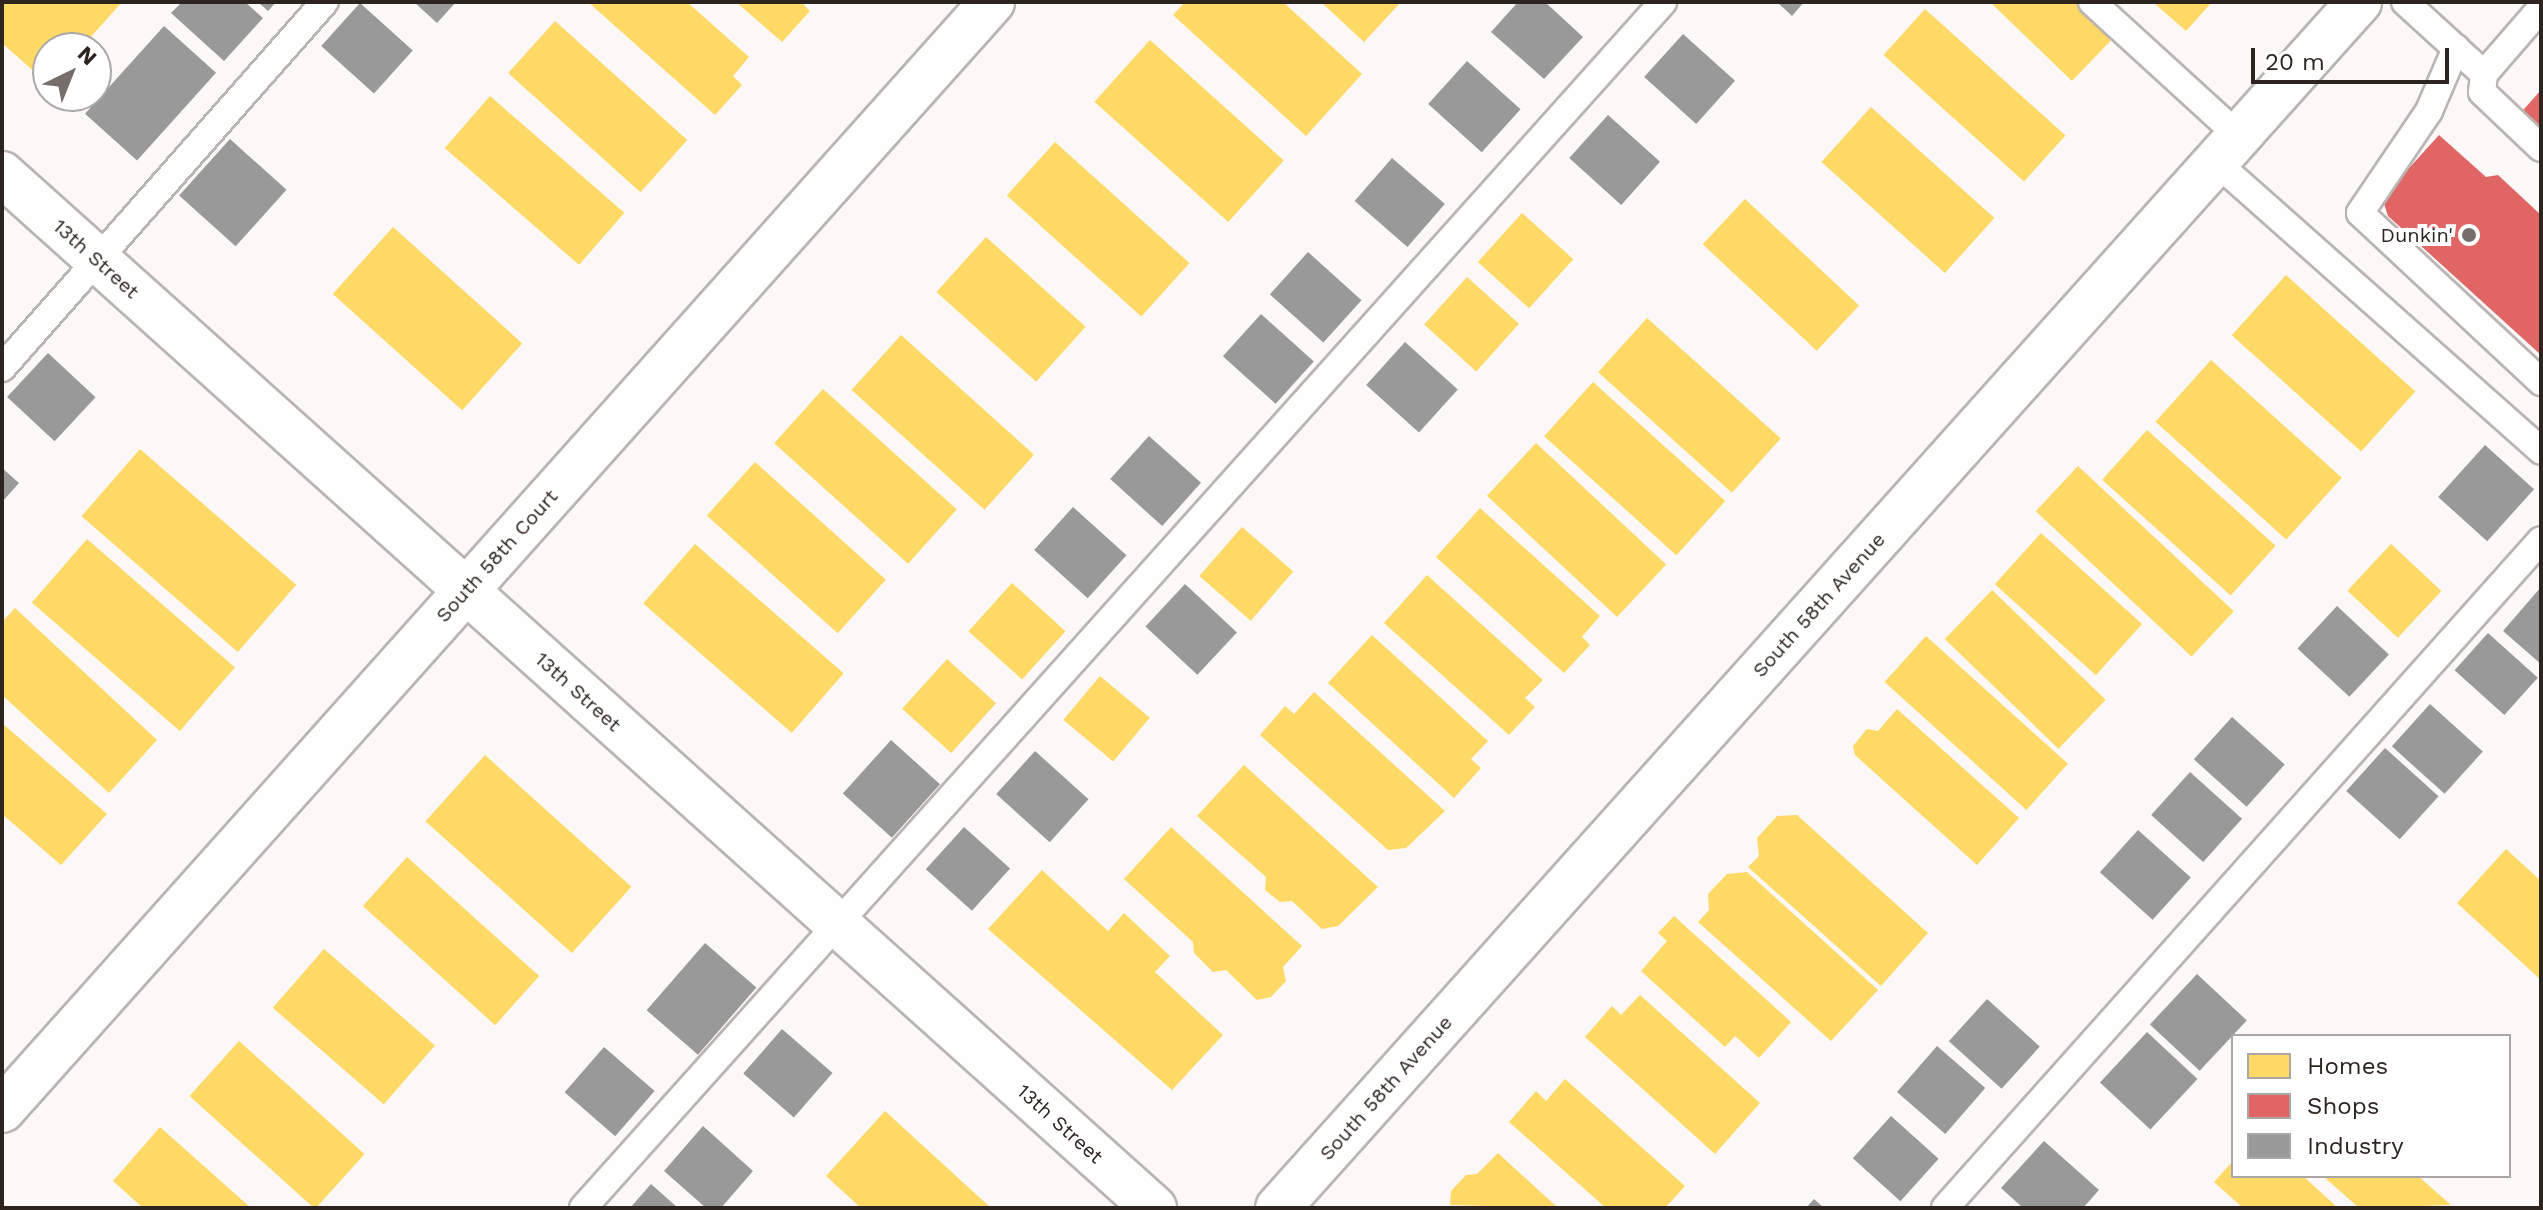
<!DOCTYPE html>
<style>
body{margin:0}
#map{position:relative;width:2543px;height:1210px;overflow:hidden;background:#fbf8f7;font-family:"Work Sans",sans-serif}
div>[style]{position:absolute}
.homes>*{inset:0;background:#ffd966;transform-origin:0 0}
.shops>*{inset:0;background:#e06666}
.industry>*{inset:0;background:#999;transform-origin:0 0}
.roads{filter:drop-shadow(2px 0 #bab4b2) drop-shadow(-2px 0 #bab4b2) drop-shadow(0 2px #bab4b2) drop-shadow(0 -2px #bab4b2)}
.lane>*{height:26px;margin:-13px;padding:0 13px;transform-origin:13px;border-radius:13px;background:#fefefe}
.street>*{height:44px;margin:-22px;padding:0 22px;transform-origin:22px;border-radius:22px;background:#fefefe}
.dots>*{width:22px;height:22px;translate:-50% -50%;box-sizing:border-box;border:4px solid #fff;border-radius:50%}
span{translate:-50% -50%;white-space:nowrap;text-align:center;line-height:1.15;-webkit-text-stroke:8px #fff;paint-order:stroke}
.poi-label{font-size:20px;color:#2d2420}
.right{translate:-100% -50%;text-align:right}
.street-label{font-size:20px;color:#2d2420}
.frame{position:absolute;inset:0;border:4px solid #2d2420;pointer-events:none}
.legend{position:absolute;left:2231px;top:1034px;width:280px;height:144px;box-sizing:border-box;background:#fff;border:2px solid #aba7a6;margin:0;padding:10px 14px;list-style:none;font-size:24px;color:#2d2420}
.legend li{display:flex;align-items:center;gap:16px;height:40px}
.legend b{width:40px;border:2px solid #aba7a6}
.north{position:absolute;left:32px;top:32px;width:80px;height:80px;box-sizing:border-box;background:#fff;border:2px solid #aba7a6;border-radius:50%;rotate:43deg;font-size:22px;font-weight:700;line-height:32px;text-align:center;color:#2d2420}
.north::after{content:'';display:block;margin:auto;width:28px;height:36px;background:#756e6b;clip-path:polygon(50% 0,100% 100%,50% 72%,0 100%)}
.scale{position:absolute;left:2251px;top:48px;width:198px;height:36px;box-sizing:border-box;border:4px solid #2d2420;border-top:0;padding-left:10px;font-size:24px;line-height:28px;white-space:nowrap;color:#2d2420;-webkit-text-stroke:6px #fff;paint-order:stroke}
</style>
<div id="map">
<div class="homes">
<i style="clip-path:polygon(2px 2px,122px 2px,81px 48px,48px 48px,48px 84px,2px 43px)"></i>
<i style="clip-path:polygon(588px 2px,687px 2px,749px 57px,733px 76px,742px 85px,715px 115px)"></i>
<i style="clip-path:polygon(736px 2px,801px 2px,810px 11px,782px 42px)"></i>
<i style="clip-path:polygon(1185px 2px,1283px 2px,1362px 74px,1306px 136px,1173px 15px)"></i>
<i style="clip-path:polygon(1321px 2px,1401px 2px,1364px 42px)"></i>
<i style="clip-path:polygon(1990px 2px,2086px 2px,2118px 33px,2072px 81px)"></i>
<i style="clip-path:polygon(2153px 2px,2212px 2px,2186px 31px)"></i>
<i style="left:1925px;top:9px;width:189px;height:62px;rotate:42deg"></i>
<i style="left:555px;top:21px;width:178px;height:70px;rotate:42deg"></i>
<i style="left:1150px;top:40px;width:180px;height:83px;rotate:42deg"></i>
<i style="left:490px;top:96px;width:178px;height:69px;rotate:41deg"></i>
<i style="left:1871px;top:107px;width:166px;height:74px;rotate:42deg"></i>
<i style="left:1055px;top:142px;width:181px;height:72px;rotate:42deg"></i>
<i style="left:1745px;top:199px;width:156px;height:62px;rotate:43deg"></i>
<i style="left:1522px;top:213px;width:69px;height:66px;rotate:42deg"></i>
<i style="left:393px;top:227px;width:174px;height:90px;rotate:42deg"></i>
<i style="left:986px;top:237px;width:134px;height:74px;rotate:42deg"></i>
<i style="left:2286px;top:275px;width:174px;height:81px;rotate:42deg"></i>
<i style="left:1467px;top:277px;width:70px;height:64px;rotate:42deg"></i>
<i style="left:1647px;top:318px;width:180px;height:73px;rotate:42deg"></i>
<i style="left:901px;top:335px;width:179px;height:74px;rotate:42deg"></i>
<i style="left:2211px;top:360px;width:176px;height:83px;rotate:42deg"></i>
<i style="left:1593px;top:382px;width:178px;height:73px;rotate:42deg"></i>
<i style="left:823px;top:389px;width:180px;height:73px;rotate:42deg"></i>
<i style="left:2147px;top:430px;width:173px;height:67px;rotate:42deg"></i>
<i style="left:1536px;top:443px;width:178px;height:72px;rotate:43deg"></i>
<i style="left:140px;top:449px;width:207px;height:89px;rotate:41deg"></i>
<i style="left:755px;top:462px;width:176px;height:72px;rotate:42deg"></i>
<i style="left:2078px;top:466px;width:213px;height:62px;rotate:43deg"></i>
<i style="clip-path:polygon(1480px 508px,1600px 616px,1582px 637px,1590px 645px,1564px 673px,1436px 557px)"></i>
<i style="left:1242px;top:527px;width:68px;height:65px;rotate:41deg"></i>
<i style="left:2041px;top:533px;width:136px;height:69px;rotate:42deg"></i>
<i style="left:87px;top:539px;width:196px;height:84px;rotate:41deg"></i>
<i style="left:695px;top:544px;width:197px;height:79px;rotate:41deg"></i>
<i style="left:2391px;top:544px;width:69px;height:64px;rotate:43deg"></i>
<i style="clip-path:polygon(1427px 575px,1543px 680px,1525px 698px,1535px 707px,1509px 735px,1384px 623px)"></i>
<i style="left:1012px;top:583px;width:72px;height:65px;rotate:42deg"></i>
<i style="left:1992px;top:590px;width:158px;height:68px;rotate:44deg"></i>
<i style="clip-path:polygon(15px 608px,157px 740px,109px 793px,2px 695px,2px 622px)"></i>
<i style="clip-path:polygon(1372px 635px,1488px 741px,1471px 759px,1481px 768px,1454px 798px,1328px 683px)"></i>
<i style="left:1926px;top:636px;width:191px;height:62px;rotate:42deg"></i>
<i style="left:947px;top:659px;width:66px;height:67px;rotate:42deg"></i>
<i style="left:1100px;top:676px;width:65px;height:57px;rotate:40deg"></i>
<i style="clip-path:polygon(1314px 692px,1445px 811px,1406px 848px,1388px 850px,1260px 735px,1285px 706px,1294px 714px)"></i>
<i style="clip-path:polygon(1897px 709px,2019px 818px,1977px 865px,1855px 755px,1853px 746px,1867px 729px,1878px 731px)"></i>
<i style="clip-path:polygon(2px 723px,107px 814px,61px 865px,2px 814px)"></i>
<i style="left:485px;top:755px;width:197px;height:89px;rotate:42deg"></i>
<i style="clip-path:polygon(1244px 765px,1378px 887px,1338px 926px,1322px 929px,1292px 901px,1280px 902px,1265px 890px,1266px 877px,1197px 816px)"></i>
<i style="clip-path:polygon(1797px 815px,1928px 933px,1881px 986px,1748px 867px,1759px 856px,1757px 838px,1777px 816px)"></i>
<i style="clip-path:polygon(1171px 827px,1302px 946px,1283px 967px,1286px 981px,1271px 997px,1257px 1000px,1226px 970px,1213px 972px,1194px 953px,1193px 942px,1124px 879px)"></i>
<i style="clip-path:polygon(2506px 849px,2541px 881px,2541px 980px,2457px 903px)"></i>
<i style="left:407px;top:857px;width:178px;height:66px;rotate:42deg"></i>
<i style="clip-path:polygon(1042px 870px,1108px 931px,1124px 913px,1170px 956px,1155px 972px,1223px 1035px,1172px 1090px,988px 929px)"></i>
<i style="clip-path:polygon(1747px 872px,1878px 990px,1831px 1041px,1698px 922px,1709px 910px,1708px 894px,1727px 874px)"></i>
<i style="clip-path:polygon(1674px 916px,1791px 1022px,1759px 1058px,1735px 1036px,1725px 1047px,1641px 971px,1667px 941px,1658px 933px)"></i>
<i style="left:324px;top:949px;width:147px;height:78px;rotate:41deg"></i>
<i style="clip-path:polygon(1640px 995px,1760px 1103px,1715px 1154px,1585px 1037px,1612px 1006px,1621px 1015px)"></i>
<i style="left:239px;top:1041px;width:169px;height:74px;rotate:42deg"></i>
<i style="clip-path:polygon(1565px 1079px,1685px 1186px,1665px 1208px,1606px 1208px,1509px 1122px,1536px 1091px,1546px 1101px)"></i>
<i style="clip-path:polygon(885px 1111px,991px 1208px,861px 1208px,826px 1176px)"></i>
<i style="clip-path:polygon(160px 1127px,251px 1208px,143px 1208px,113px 1181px)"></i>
<i style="clip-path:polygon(1498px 1153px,1558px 1208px,1450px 1205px,1451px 1191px,1466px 1175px,1477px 1174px)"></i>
<i style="clip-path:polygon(2233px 1161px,2233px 1176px,2303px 1176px,2338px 1208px,2243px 1208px,2214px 1182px)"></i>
<i style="clip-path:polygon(2323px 1176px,2418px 1176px,2451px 1205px,2359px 1208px)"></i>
</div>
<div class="shops">
<i style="clip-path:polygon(2541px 90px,2541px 139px,2517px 117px)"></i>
<i style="clip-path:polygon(2439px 135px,2486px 177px,2498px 175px,2541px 215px,2541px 355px,2388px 216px,2382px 198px)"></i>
</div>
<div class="industry">
<i style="clip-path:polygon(182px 2px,245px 2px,263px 18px,224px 61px,171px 13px)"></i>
<i style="clip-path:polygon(258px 2px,276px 2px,268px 11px)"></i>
<i style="clip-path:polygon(414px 2px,456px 2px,437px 23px)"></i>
<i style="clip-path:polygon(1518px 2px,1545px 2px,1583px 37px,1544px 79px,1491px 32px)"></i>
<i style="clip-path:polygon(1777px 2px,1804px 2px,1792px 16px)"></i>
<i style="left:360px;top:3px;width:71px;height:58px;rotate:42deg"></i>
<i style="left:164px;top:26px;width:70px;height:118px;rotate:42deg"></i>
<i style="left:1683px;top:34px;width:70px;height:58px;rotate:42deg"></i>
<i style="left:1467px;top:61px;width:72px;height:58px;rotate:42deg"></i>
<i style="left:1608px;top:115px;width:70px;height:58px;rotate:42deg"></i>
<i style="left:230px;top:139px;width:76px;height:76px;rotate:42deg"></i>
<i style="left:1392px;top:158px;width:70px;height:57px;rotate:41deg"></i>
<i style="left:1308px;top:252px;width:72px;height:57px;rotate:42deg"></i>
<i style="left:1261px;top:314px;width:71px;height:57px;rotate:42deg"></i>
<i style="left:1405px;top:342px;width:71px;height:58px;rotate:42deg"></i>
<i style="left:48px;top:353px;width:65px;height:60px;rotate:43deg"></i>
<i style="left:1149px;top:436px;width:70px;height:58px;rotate:42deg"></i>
<i style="left:2485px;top:445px;width:66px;height:70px;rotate:42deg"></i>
<i style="clip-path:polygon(2px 468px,19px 483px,2px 502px)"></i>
<i style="left:1073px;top:507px;width:72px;height:58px;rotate:42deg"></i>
<i style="left:1185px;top:584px;width:71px;height:58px;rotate:43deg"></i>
<i style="clip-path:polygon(2541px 587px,2541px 664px,2503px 631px)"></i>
<i style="left:2337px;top:606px;width:71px;height:58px;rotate:43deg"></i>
<i style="left:2488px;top:633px;width:67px;height:50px;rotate:42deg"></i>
<i style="left:2430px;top:704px;width:71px;height:57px;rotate:42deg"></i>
<i style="left:2232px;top:717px;width:71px;height:57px;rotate:42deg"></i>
<i style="left:891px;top:740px;width:66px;height:72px;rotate:42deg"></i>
<i style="left:2385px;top:748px;width:72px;height:58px;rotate:42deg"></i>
<i style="left:1035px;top:751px;width:72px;height:58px;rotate:42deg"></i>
<i style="left:2190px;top:772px;width:70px;height:58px;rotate:42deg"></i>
<i style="left:964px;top:827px;width:62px;height:57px;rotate:42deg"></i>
<i style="left:2138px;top:830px;width:71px;height:57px;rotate:42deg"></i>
<i style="left:705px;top:943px;width:68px;height:89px;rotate:41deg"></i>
<i style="left:2197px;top:974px;width:68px;height:69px;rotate:43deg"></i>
<i style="left:1987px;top:999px;width:71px;height:57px;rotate:42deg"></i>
<i style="left:782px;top:1029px;width:67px;height:59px;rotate:41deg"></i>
<i style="left:2147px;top:1032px;width:69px;height:69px;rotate:43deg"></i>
<i style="left:1937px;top:1046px;width:64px;height:61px;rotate:41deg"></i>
<i style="left:604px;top:1047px;width:67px;height:60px;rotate:41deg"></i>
<i style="left:1891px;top:1116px;width:64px;height:57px;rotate:42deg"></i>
<i style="clip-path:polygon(703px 1126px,753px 1171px,721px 1208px,706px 1208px,664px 1171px)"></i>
<i style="clip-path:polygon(2044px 1141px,2099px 1190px,2083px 1208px,2023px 1208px,2001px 1188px)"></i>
<i style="clip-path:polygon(651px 1184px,678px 1208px,630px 1208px)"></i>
<i style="clip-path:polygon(1814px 1199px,1824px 1208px,1806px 1208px)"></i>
</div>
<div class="roads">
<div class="lane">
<i style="left:2092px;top:2px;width:199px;rotate:42.4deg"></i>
<i style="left:2405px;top:2px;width:107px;rotate:42.3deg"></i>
<i style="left:2484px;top:74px;width:18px;rotate:96deg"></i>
<i style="left:2482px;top:92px;width:81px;rotate:43.5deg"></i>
<i style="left:2456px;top:48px;width:69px;rotate:113.2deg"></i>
<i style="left:2429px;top:111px;width:123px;rotate:124.1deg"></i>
<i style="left:2360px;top:213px;width:248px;rotate:43deg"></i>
<i style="left:2484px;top:74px;width:87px;rotate:-49.2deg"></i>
<i style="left:2216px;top:162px;width:435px;rotate:41.6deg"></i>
<i style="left:2px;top:368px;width:488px;rotate:-48.6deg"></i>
<i style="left:583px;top:1208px;width:1619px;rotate:-48.15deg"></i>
<i style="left:1945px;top:1208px;width:895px;rotate:-48.26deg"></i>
</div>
<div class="street">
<i style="left:2px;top:174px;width:1548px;rotate:41.91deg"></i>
<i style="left:2px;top:1110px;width:1486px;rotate:-48.22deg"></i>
<i style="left:1278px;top:1208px;width:1620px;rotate:-48.13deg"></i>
</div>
</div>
<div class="dots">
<i style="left:2469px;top:235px;background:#756e6b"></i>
</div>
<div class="poi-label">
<span class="right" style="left:2453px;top:235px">Dunkin'</span>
</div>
<div class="street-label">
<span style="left:96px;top:259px;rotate:42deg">13th Street</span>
<span style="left:497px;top:556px;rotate:-48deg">South 58th Court</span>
<span style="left:1819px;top:605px;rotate:-48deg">South 58th Avenue</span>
<span style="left:578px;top:692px;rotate:42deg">13th Street</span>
<span style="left:1386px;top:1088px;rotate:-48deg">South 58th Avenue</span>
<span style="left:1060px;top:1124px;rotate:42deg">13th Street</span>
</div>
<div class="frame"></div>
<ul class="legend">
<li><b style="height:22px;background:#ffd966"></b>Homes</li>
<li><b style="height:22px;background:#e06666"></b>Shops</li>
<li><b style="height:22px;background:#999"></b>Industry</li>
</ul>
<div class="north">N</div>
<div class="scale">20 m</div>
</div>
